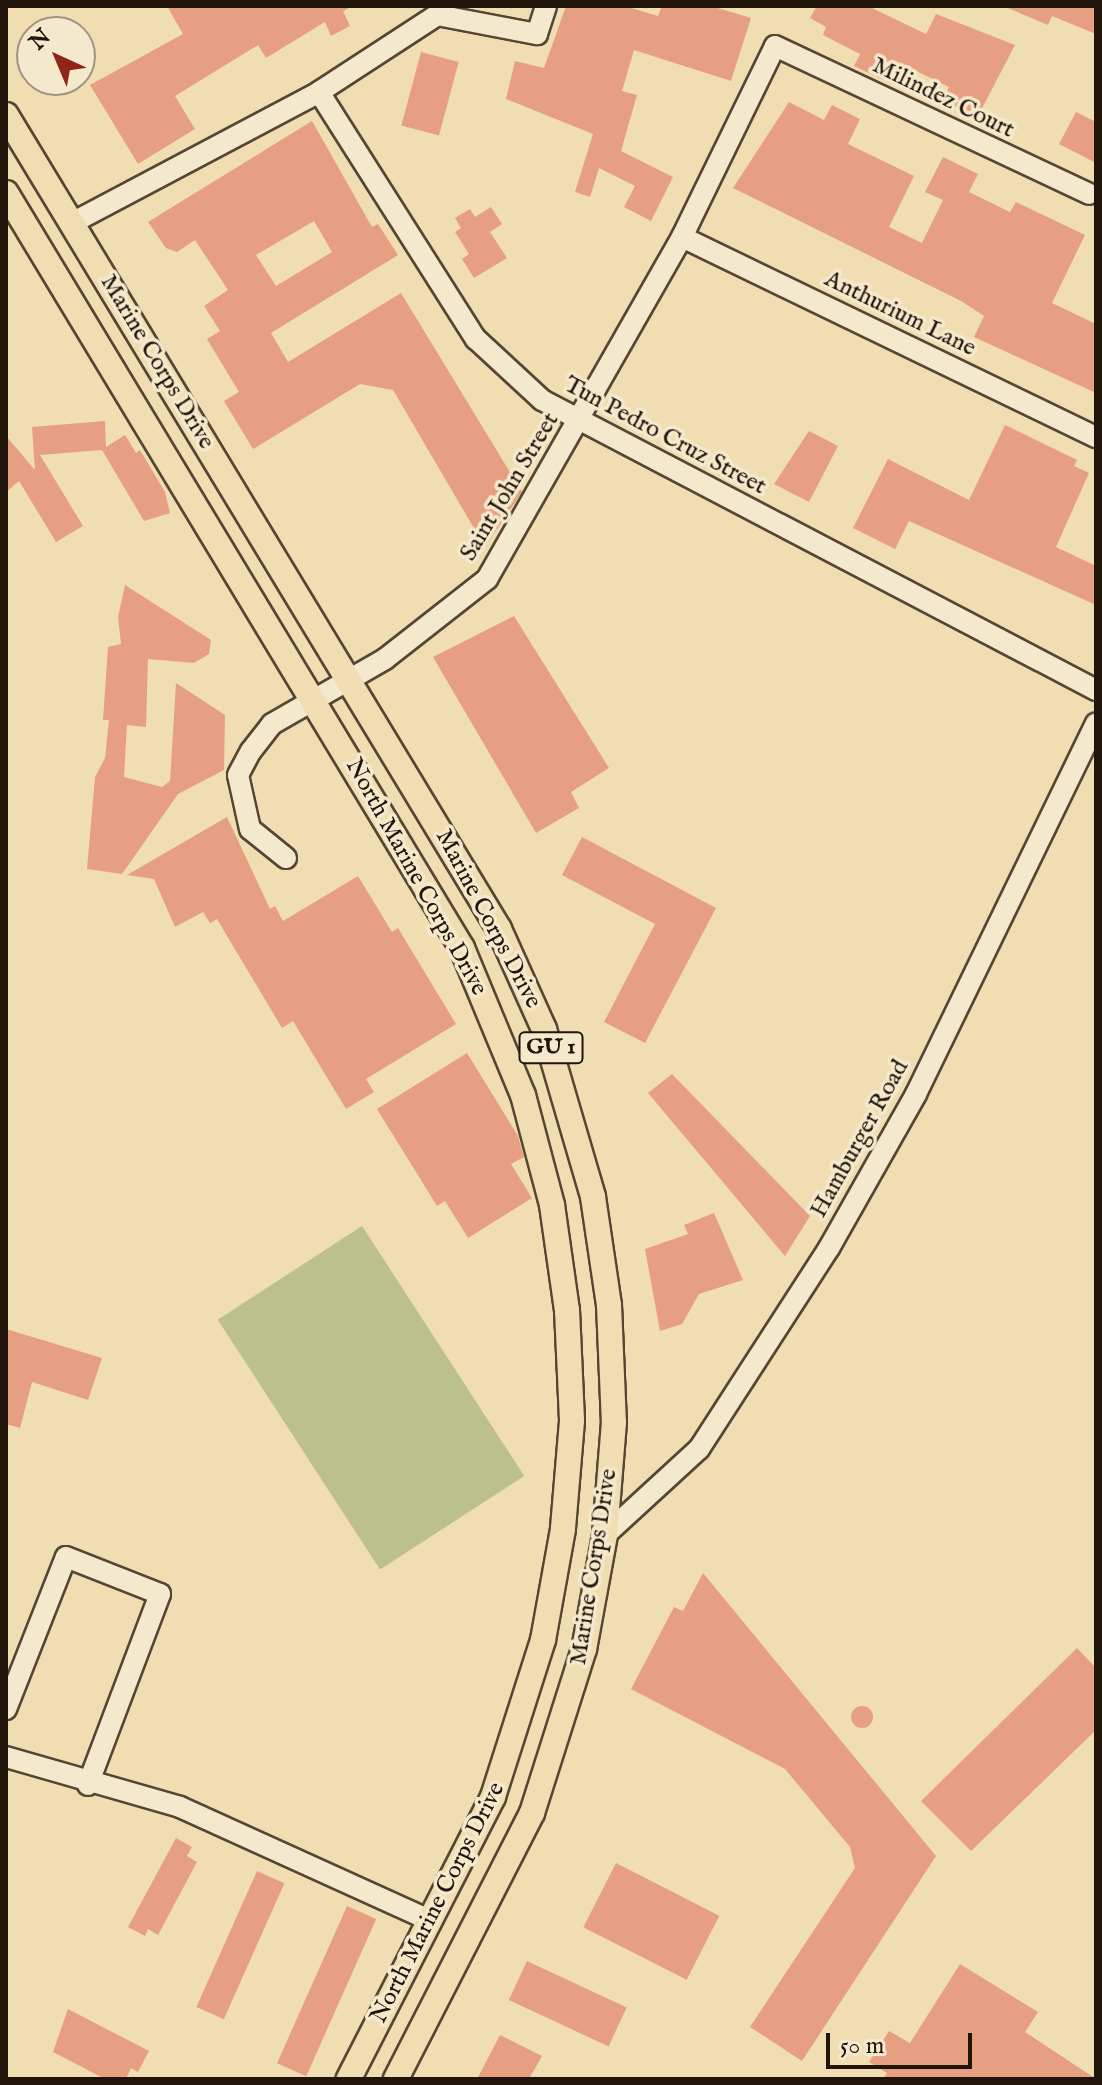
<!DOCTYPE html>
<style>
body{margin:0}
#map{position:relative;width:1102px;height:2085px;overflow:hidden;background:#f0ddb2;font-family:"IM FELL English",serif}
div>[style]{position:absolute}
.green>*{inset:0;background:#bcc08a;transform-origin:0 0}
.building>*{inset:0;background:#e79f82;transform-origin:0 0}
.round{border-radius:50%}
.roads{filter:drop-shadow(2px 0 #554634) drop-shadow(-2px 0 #554634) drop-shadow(0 2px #554634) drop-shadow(0 -2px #554634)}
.minor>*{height:20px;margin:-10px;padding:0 10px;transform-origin:10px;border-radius:10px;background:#f5e9cd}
.major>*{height:24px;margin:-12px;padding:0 12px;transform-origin:12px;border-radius:12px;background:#f0ddb2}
span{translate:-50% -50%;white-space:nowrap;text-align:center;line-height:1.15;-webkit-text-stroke:7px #f5e9cd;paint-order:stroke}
.shield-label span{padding:2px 6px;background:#f5e9cd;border:2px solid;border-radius:6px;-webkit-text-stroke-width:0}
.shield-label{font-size:22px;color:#21140a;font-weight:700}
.street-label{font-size:24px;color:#21140a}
.frame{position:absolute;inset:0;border:8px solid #21140a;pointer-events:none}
.north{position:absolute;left:16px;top:16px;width:80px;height:80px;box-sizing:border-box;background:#f5e9cd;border:2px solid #a0947f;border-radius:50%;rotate:316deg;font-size:22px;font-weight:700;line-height:32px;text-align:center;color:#21140a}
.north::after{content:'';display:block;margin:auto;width:28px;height:36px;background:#8f2418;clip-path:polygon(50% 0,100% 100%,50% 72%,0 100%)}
.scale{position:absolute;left:826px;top:2033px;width:146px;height:36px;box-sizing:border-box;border:4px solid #21140a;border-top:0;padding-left:10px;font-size:24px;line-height:28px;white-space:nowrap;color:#21140a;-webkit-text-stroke:6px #f5e9cd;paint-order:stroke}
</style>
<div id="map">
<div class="green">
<i style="left:362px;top:1226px;width:298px;height:172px;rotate:57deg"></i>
</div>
<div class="building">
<i style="clip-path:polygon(167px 6px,353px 6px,343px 11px,350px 26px,331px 36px,325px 22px,266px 58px,258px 45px,175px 96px,195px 129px,138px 164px,90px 85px,183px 34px)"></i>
<i style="clip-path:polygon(566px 6px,625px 6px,658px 16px,662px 6px,711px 6px,751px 18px,731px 81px,634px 50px,622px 91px,637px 95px,621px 151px,673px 177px,651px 221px,624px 207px,635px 186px,599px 168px,590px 197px,575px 192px,593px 134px,506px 99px,515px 61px,544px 68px)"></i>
<i style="clip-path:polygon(817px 6px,868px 6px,926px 34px,936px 14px,1015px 45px,977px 118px,943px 100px,949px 87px,902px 64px,892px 84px,854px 66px,860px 54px,823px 35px,826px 27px,810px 18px)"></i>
<i style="clip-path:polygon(1003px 6px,1096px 6px,1096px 34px,1052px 16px,1048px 25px)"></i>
<i style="left:421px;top:52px;width:39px;height:76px;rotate:15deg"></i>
<i style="clip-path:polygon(789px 102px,824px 120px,832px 105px,860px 119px,848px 144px,914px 176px,889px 227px,922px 243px,943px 200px,925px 192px,943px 157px,978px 174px,969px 192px,1010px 212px,1016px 202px,1085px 235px,1052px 303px,1096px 324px,1096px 393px,974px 337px,984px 316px,961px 301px,733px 188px)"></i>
<i style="clip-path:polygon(1076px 112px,1096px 122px,1096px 163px,1059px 144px)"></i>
<i style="clip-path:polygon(evenodd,312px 121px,372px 227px,378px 224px,398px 255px,271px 333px,288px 362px,401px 293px,522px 492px,485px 547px,393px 390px,360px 384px,253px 449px,224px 401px,239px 392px,207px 339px,220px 331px,204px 306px,228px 290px,195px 240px,177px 252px,166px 248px,148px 222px,312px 121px,314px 221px,332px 252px,276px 286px,256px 255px,314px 221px)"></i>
<i style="clip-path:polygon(491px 207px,502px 224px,490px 232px,507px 258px,474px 278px,462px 259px,469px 254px,455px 232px,461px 228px,455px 218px,470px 209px,475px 217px)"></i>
<i style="clip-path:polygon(105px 421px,106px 447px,125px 435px,136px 453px,140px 450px,165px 492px,170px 513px,144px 521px,102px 450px,40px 455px,83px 526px,56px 542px,19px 481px,6px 492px,6px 436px,35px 470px,32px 427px)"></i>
<i style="clip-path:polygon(1005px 425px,1077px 460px,1074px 466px,1089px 473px,1056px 547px,1096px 566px,1096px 605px,909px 521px,895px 549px,853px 528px,888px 459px,969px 500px)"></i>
<i style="clip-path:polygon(809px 431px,838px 446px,809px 502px,774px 484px)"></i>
<i style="clip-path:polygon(125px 585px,211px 640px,209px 654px,194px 663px,148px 659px,146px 727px,127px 725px,124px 777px,162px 787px,170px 781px,176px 683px,225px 715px,224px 770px,178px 794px,122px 874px,87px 869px,95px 777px,105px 758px,109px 720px,103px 720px,108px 647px,121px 644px,118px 617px)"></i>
<i style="clip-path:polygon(514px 616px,609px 768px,571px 792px,579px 808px,536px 833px,433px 657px)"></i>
<i style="clip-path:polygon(227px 817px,270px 909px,275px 906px,283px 921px,358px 876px,392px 932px,398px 928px,456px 1024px,366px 1079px,374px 1092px,346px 1109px,293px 1021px,282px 1028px,217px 919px,210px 923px,203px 912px,175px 927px,154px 879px,127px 875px)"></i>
<i style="clip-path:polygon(582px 837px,716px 908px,645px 1043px,604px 1022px,655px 924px,562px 875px)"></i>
<i style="clip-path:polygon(467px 1053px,518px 1136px,524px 1157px,511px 1164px,532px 1198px,468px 1238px,445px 1201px,437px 1206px,377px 1109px)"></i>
<i style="clip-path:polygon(672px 1074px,810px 1216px,785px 1256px,648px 1093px)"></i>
<i style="clip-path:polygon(714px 1213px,743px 1280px,699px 1294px,682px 1324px,660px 1331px,645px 1249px,688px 1234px,684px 1225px)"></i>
<i style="clip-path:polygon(6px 1329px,102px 1358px,88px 1400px,32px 1382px,20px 1428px,6px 1424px)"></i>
<i style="clip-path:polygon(703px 1573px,936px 1856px,802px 2061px,750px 2027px,855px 1868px,850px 1847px,785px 1769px,631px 1689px,674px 1607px,683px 1611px)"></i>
<i style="clip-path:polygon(1077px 1648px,1096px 1668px,1096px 1730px,971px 1851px,921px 1801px)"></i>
<i class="round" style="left:851px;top:1706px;width:22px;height:22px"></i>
<i style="clip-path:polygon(176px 1838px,192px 1847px,187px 1856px,197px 1862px,158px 1935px,148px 1929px,145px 1936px,128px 1927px)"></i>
<i style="left:616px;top:1863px;width:116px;height:72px;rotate:27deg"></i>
<i style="left:257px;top:1871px;width:30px;height:149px;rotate:24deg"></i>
<i style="left:347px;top:1906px;width:32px;height:172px;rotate:24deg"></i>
<i style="left:527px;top:1961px;width:110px;height:43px;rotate:25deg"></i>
<i style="clip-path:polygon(960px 1964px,1038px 2012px,1025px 2032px,1096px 2079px,883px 2079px,887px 2073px,869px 2062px,889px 2031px,910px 2043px)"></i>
<i style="clip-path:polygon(68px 2009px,149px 2051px,138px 2072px,131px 2068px,126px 2079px,105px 2079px,53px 2052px)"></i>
<i style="clip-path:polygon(500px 2035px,542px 2056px,529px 2079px,477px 2079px)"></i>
</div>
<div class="roads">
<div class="minor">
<i style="left:319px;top:92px;width:293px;rotate:57.6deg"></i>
<i style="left:476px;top:339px;width:90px;rotate:42.7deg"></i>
<i style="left:542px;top:400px;width:625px;rotate:27.63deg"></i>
<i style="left:72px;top:223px;width:280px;rotate:-27.9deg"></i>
<i style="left:319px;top:92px;width:141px;rotate:-33.1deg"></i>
<i style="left:437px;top:15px;width:102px;rotate:10.8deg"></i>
<i style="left:537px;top:34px;width:29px;rotate:-72deg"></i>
<i style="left:682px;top:237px;width:460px;rotate:25.8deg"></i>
<i style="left:286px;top:858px;width:46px;rotate:-141.1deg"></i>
<i style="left:250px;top:829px;width:55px;rotate:-102.5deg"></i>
<i style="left:238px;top:775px;width:27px;rotate:-62deg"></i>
<i style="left:251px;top:751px;width:34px;rotate:-52deg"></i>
<i style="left:272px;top:724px;width:130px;rotate:-29.9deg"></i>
<i style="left:385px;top:659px;width:130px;rotate:-38.1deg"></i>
<i style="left:487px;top:579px;width:394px;rotate:-60.3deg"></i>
<i style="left:682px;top:237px;width:212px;rotate:-64deg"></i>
<i style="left:775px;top:46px;width:347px;rotate:25.2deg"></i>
<i style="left:605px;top:1535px;width:127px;rotate:-42.5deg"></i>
<i style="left:699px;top:1449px;width:239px;rotate:-57.1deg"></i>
<i style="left:829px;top:1248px;width:177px;rotate:-60.5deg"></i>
<i style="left:916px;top:1094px;width:412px;rotate:-64.1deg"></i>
<i style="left:6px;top:1709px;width:163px;rotate:-68.5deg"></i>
<i style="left:66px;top:1557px;width:101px;rotate:21.5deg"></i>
<i style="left:160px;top:1594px;width:204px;rotate:110.7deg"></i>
<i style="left:6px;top:1757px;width:181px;rotate:16deg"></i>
<i style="left:180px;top:1807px;width:276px;rotate:24.4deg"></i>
</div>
<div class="major">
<i style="left:6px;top:115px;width:952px;rotate:58.8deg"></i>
<i style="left:499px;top:929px;width:110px;rotate:65.8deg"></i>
<i style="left:544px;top:1029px;width:175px;rotate:73.7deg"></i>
<i style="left:593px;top:1197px;width:109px;rotate:81.6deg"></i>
<i style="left:609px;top:1305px;width:117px;rotate:87.6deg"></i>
<i style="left:614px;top:1422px;width:113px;rotate:94.6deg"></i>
<i style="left:605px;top:1535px;width:116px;rotate:100.4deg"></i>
<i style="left:584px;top:1649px;width:172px;rotate:107.6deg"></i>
<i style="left:532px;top:1813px;width:299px;rotate:117.1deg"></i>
<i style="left:6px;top:193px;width:882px;rotate:58.87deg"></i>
<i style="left:462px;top:948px;width:159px;rotate:67.5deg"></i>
<i style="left:523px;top:1095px;width:114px;rotate:75.2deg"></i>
<i style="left:552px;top:1205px;width:106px;rotate:81.9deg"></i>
<i style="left:567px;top:1310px;width:111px;rotate:87.4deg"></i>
<i style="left:572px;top:1421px;width:108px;rotate:94.8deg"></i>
<i style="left:563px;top:1529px;width:113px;rotate:100.2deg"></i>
<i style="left:543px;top:1640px;width:165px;rotate:107.7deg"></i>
<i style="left:493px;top:1797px;width:317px;rotate:117.1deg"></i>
</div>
</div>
<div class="shield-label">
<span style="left:551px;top:1048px">GU 1</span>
</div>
<div class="street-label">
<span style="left:943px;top:98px;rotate:26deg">Milindez Court</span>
<span style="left:900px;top:314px;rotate:26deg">Anthurium Lane</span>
<span style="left:157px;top:362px;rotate:59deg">Marine Corps Drive</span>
<span style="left:665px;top:436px;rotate:28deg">Tun Pedro Cruz Street</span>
<span style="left:510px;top:487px;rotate:-59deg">Saint John Street</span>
<span style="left:416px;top:877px;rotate:61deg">North Marine Corps Drive</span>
<span style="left:488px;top:919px;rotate:62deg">Marine Corps Drive</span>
<span style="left:860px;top:1139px;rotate:-61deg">Hamburger Road</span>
<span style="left:594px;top:1567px;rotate:-81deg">Marine Corps Drive</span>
<span style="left:438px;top:1903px;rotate:-63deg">North Marine Corps Drive</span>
</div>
<div class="frame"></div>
<div class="north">N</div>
<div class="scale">50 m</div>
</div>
